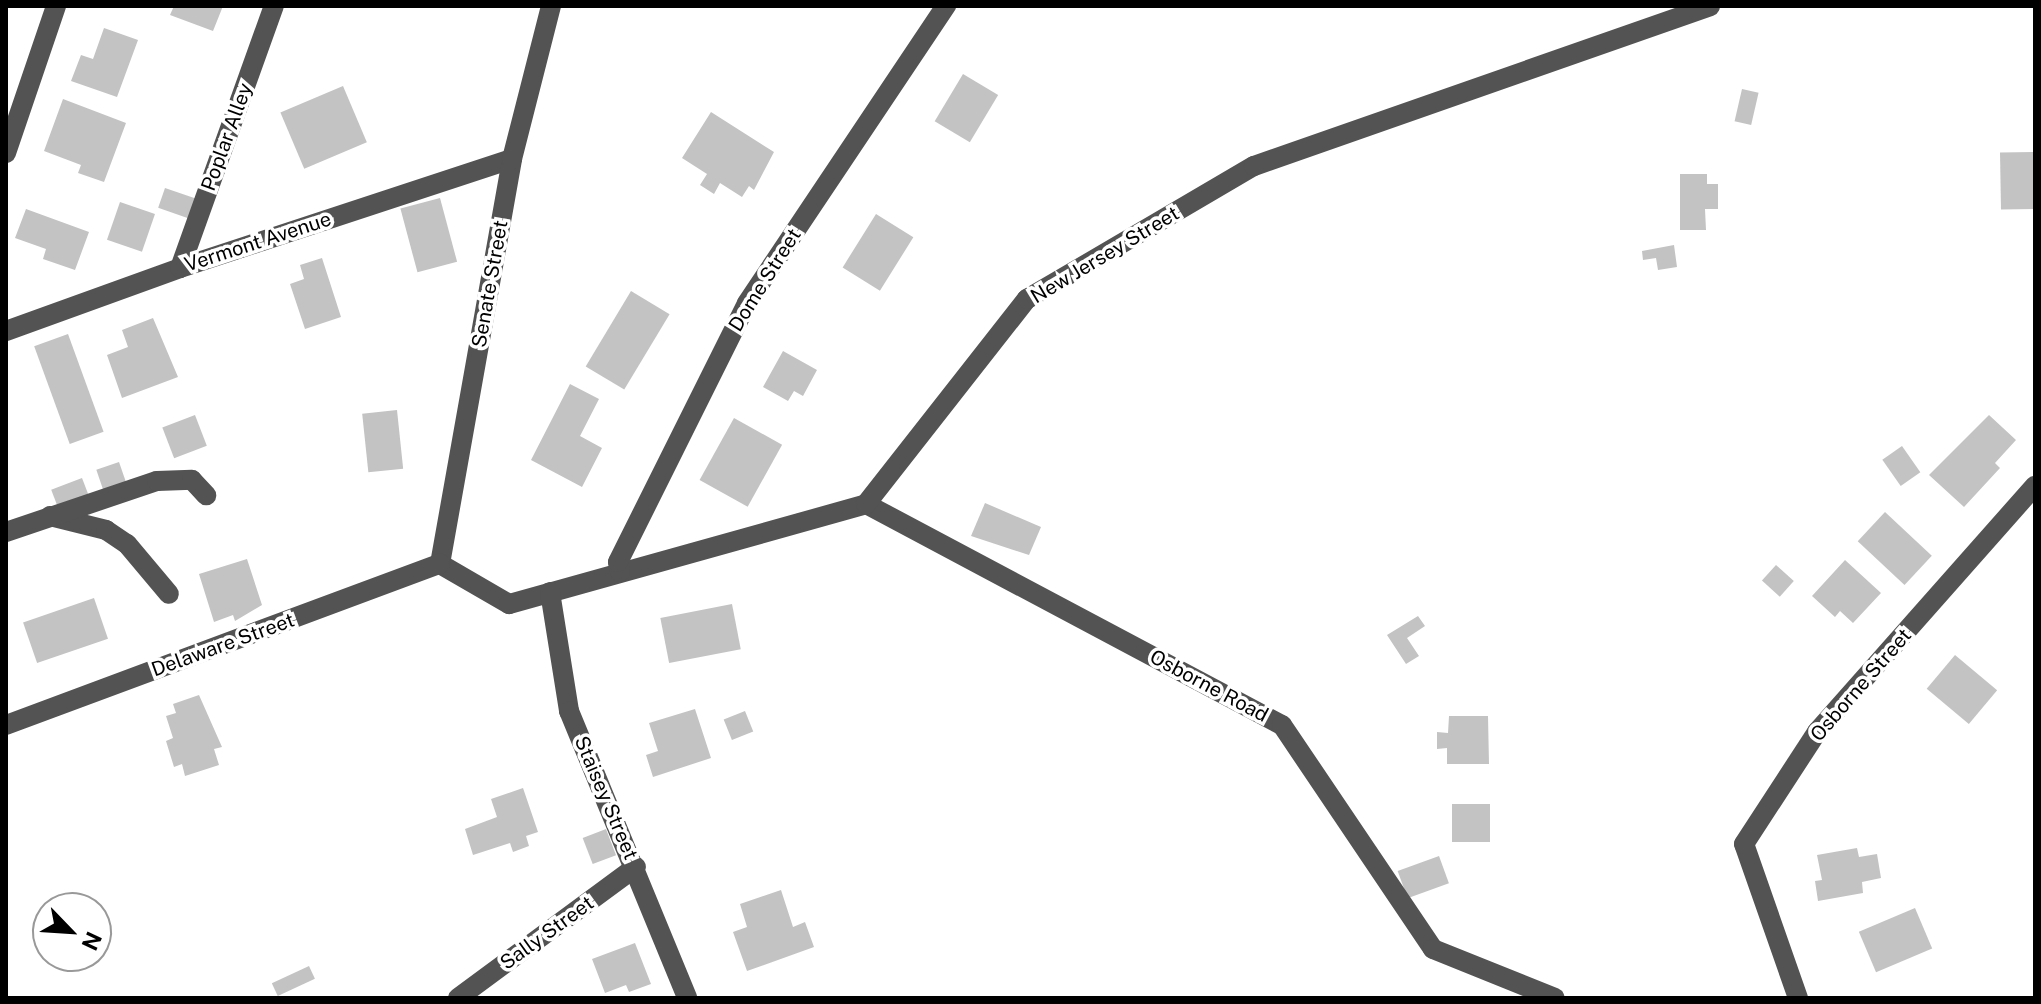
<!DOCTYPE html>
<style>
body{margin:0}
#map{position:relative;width:2041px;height:1004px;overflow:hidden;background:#fff;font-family:"Public Sans",sans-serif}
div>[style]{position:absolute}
.building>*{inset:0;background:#c3c3c3;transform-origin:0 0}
.minor>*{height:20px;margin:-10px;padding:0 10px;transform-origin:10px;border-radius:10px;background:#535353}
span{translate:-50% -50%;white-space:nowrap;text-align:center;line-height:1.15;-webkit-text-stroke:7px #fff;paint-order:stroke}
.street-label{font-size:20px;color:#000}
.frame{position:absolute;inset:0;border:8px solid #000;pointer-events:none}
.north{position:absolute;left:32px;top:892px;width:80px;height:80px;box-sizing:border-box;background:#fff;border:2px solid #999;border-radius:50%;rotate:115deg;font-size:22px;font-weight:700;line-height:32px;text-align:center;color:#000}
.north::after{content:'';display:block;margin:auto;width:28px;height:36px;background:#000;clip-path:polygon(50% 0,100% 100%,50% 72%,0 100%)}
</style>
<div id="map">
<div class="building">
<i style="clip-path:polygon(174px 6px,223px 6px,213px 31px,170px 15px)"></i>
<i style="clip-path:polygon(104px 28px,138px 40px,117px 97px,71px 81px,81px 55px,93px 59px)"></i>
<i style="left:963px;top:74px;width:41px;height:55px;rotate:31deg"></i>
<i style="left:343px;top:86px;width:61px;height:68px;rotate:67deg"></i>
<i style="left:1742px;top:89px;width:17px;height:33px;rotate:13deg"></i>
<i style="clip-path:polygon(63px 99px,126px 123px,104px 182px,78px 173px,81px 165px,44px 151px)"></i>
<i style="clip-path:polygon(711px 112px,774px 152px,754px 190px,749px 186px,742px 197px,720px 183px,714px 194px,700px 185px,707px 174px,682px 158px)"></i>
<i style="left:2034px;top:152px;width:57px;height:34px;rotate:89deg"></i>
<i style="clip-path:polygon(1680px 174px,1707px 174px,1707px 184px,1718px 184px,1718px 209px,1705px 209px,1706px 230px,1680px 230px)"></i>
<i style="left:165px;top:188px;width:34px;height:21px;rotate:19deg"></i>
<i style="left:440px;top:198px;width:66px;height:41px;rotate:75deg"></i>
<i style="left:120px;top:202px;width:37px;height:40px;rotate:19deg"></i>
<i style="clip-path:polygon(26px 209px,89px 232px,75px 270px,43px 259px,46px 249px,15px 238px)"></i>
<i style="left:876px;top:214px;width:44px;height:63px;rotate:32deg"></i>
<i style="clip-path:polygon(1674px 245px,1677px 267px,1658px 270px,1656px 258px,1643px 260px,1642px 251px)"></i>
<i style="clip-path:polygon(322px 258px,341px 317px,305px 329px,290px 284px,304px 279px,300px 265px)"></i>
<i style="left:631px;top:291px;width:45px;height:88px;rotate:31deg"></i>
<i style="clip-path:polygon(153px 318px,178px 377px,122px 398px,107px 355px,128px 347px,122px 330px)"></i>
<i style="left:68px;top:334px;width:104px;height:36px;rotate:70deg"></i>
<i style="clip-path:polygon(783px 351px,817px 370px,803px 396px,794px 391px,788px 401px,763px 387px)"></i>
<i style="clip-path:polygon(570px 384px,599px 399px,580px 436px,602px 448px,582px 487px,531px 460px)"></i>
<i style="left:397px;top:410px;width:59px;height:35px;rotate:84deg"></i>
<i style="left:195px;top:415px;width:33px;height:35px;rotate:69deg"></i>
<i style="clip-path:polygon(1989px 415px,2016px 440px,1995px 463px,2000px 468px,1964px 507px,1929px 475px)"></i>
<i style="left:734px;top:418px;width:55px;height:71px;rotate:29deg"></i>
<i style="left:1902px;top:446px;width:32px;height:24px;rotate:55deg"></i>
<i style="left:119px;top:462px;width:21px;height:24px;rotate:71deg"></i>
<i style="left:82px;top:478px;width:19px;height:33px;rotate:69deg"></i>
<i style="clip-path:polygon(985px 503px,1041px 527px,1029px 555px,971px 536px)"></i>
<i style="left:1885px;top:512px;width:64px;height:40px;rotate:43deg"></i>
<i style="clip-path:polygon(247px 559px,262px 605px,235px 621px,233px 615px,214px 622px,199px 574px)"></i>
<i style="clip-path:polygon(1845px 560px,1881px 593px,1853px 623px,1840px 611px,1835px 617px,1812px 596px)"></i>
<i style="left:1776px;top:565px;width:24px;height:21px;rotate:42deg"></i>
<i style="left:94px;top:598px;width:43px;height:75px;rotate:71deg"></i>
<i style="left:732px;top:604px;width:46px;height:73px;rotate:79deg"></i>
<i style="clip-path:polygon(1418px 616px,1425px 626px,1407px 638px,1419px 656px,1406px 664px,1387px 635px)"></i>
<i style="left:1955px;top:655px;width:55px;height:44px;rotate:40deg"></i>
<i style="clip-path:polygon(199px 695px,222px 747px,214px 749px,219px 765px,185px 776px,182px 764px,174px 767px,166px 741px,173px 738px,166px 716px,176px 713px,173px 704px)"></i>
<i style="clip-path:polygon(695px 709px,711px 758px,653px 777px,646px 755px,658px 751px,649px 723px)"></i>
<i style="left:745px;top:711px;width:22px;height:23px;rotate:68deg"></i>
<i style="clip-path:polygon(1449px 716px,1488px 716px,1489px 764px,1447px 764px,1447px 748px,1437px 749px,1437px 732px,1448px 733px)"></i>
<i style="clip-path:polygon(523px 788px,538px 832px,526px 836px,529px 846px,513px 852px,510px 843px,473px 855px,465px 829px,497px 817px,491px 799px)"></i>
<i style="left:1452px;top:804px;width:38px;height:38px"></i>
<i style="left:606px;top:829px;width:28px;height:25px;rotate:69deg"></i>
<i style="clip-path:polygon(1857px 848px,1859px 857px,1877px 854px,1881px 878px,1862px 882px,1863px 893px,1818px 901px,1815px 881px,1822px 880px,1817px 855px)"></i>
<i style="left:1439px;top:856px;width:29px;height:44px;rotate:70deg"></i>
<i style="clip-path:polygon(781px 890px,793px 927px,805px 922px,814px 947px,747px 971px,733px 932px,747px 927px,740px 904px)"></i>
<i style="left:1915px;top:908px;width:44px;height:61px;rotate:67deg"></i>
<i style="clip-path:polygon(635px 943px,651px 984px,629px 992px,626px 985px,605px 993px,592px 959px)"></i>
<i style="left:309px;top:966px;width:14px;height:41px;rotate:65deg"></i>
</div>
<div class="minor">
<i style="left:6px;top:153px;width:155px;rotate:-71.2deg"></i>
<i style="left:180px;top:268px;width:278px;rotate:-70.3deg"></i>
<i style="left:6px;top:331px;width:185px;rotate:-19.9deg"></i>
<i style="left:180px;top:268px;width:349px;rotate:-18.2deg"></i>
<i style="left:866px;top:504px;width:471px;rotate:28deg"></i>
<i style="left:1282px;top:725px;width:270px;rotate:56deg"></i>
<i style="left:1433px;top:949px;width:131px;rotate:21.9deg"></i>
<i style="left:50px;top:516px;width:58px;rotate:14deg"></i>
<i style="left:106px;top:530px;width:25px;rotate:34deg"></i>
<i style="left:127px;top:544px;width:65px;rotate:50deg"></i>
<i style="left:6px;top:532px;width:159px;rotate:-18.7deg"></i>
<i style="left:157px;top:481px;width:35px;rotate:-2deg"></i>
<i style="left:192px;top:480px;width:21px;rotate:47deg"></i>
<i style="left:440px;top:564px;width:80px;rotate:30.1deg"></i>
<i style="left:509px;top:604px;width:371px;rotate:-15.6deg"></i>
<i style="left:866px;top:504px;width:261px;rotate:-51.9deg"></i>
<i style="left:1027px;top:299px;width:263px;rotate:-30.4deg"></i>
<i style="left:1254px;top:166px;width:483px;rotate:-19.3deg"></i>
<i style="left:440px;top:564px;width:411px;rotate:-79.9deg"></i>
<i style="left:512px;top:159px;width:158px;rotate:-75.7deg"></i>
<i style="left:620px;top:572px;width:10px;rotate:-101deg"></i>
<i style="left:618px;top:562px;width:289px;rotate:-63.5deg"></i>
<i style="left:747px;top:303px;width:358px;rotate:-56.2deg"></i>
<i style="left:550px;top:592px;width:121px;rotate:80.9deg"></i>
<i style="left:569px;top:711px;width:310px;rotate:67.6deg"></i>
<i style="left:6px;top:725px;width:463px;rotate:-20.4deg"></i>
<i style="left:458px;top:998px;width:221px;rotate:-36.4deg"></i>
<i style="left:1798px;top:998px;width:163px;rotate:-109.3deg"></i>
<i style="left:1744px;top:844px;width:134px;rotate:-56.9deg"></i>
<i style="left:1817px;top:732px;width:329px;rotate:-48.5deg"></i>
</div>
<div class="street-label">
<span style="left:227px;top:137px;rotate:-70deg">Poplar Alley</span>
<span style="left:258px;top:242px;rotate:-18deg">Vermont Avenue</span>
<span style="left:1105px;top:255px;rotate:-31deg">New Jersey Street</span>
<span style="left:765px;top:280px;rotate:-58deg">Dome Street</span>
<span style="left:490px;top:284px;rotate:-80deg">Senate Street</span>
<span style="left:223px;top:645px;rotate:-20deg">Delaware Street</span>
<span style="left:1861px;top:685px;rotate:-49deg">Osborne Street</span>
<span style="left:1209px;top:686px;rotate:28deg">Osborne Road</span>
<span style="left:606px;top:798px;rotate:67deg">Staisey Street</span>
<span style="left:547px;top:933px;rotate:-36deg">Sally Street</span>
</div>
<div class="frame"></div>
<div class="north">N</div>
</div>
